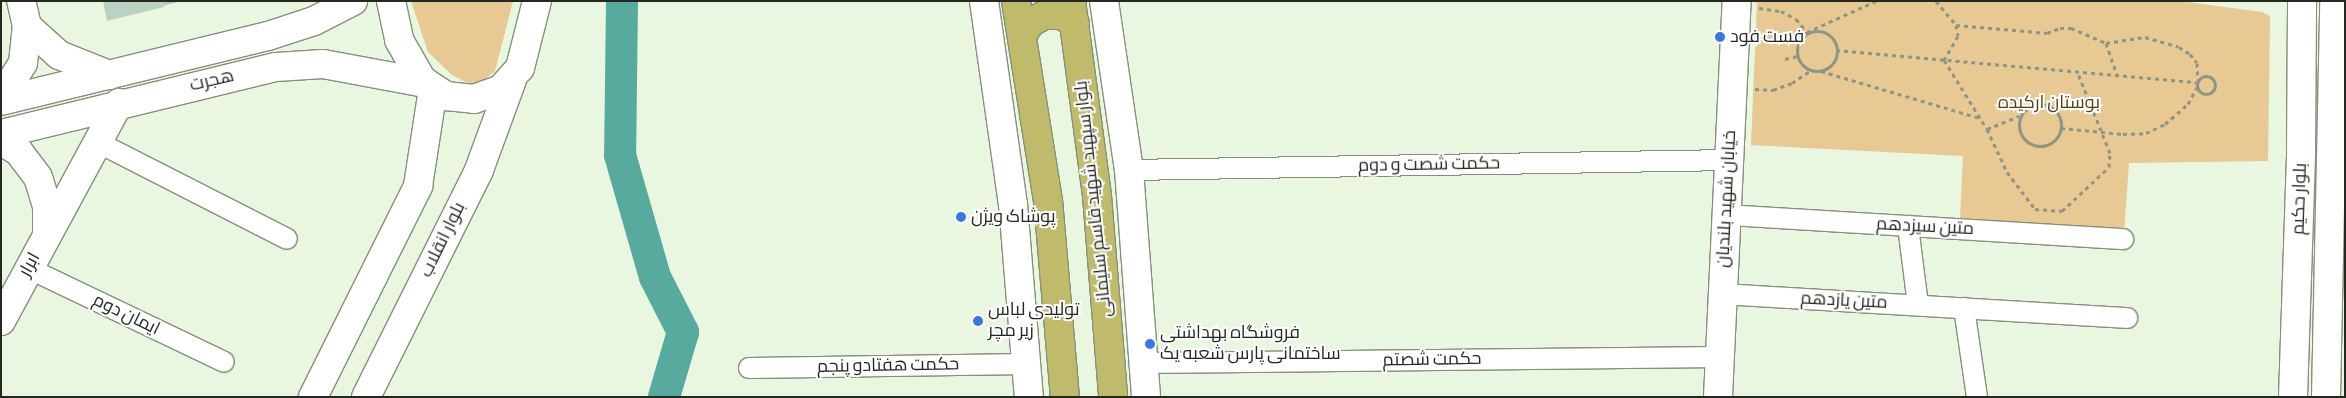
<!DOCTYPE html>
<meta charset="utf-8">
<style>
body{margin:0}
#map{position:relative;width:2346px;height:398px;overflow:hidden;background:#e9f6e0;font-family:"Alegreya Sans",Cairo,sans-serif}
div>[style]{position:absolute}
.green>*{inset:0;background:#e8c893}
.shadow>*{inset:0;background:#0003}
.river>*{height:32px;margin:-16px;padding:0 16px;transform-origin:16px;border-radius:16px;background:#57aa9e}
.building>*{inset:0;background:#bbd2c3}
.path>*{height:3px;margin-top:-1.5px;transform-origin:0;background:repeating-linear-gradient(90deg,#8d9686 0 4px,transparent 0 8px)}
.path>.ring{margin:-1.5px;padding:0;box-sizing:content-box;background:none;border:3px solid #8d9686;border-radius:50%}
.roads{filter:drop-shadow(1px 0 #85907c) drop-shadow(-1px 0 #85907c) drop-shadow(0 1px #85907c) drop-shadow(0 -1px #85907c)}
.street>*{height:20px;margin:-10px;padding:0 10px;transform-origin:10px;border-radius:10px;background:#fff}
.secondary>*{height:28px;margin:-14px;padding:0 14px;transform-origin:14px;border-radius:14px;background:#fff}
.primary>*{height:28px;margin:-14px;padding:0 14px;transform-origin:14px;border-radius:14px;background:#c0bb6b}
.dots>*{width:14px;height:14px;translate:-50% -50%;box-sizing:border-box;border:2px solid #fefefe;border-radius:50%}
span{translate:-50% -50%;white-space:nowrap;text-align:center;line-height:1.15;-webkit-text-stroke:4px #fefefe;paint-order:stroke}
.poi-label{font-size:18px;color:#242820}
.left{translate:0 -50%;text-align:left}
.street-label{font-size:18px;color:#242820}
.park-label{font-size:18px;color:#563e11}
.frame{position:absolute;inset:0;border:2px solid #242820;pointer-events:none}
</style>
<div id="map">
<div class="green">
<i style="clip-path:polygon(411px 1px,513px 1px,495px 71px,482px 82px,468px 83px,452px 75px,428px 52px)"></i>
<i style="clip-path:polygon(1757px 1px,2180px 1px,2262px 12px,2270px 16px,2268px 161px,2129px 163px,2124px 233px,1960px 219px,1963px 156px,1751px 145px)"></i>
</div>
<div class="shadow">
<i style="clip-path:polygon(104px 1px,182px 1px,108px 19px)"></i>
</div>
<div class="river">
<i style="left:622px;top:1px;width:154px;rotate:90.7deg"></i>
<i style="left:620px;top:155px;width:127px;rotate:74deg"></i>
<i style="left:655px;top:277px;width:62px;rotate:63deg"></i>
<i style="left:683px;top:332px;width:68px;rotate:106.3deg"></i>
</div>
<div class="building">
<i style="clip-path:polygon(103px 1px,164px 1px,164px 7px,107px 21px)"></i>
</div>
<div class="path">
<i style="left:1936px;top:1px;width:31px;rotate:50deg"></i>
<i style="left:1956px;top:25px;width:11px;rotate:80deg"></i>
<i style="left:1958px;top:36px;width:28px;rotate:120deg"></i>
<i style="left:1944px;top:60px;width:81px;rotate:58.1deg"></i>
<i style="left:1987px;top:129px;width:47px;rotate:65.1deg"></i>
<i style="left:2007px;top:172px;width:46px;rotate:52.9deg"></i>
<i style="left:2035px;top:209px;width:27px;rotate:4deg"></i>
<i style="left:2062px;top:211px;width:64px;rotate:-43.1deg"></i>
<i style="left:2109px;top:167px;width:14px;rotate:-86deg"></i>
<i style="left:2110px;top:153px;width:88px;rotate:-111.9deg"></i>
<i style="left:1759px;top:8px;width:22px;rotate:8deg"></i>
<i style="left:1781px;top:11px;width:17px;rotate:28deg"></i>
<i style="left:1796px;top:19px;width:17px;rotate:50deg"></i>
<i style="left:1807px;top:32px;width:76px;rotate:-24.2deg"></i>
<i style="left:1956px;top:25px;width:91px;rotate:5deg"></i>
<i style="left:2047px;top:33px;width:14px;rotate:-21deg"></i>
<i style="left:2060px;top:28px;width:11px"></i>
<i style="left:2071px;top:28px;width:38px;rotate:23deg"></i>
<i style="left:2106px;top:43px;width:39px;rotate:-9deg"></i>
<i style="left:2145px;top:37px;width:35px;rotate:16deg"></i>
<i style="left:2179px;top:47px;width:13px;rotate:32deg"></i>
<i style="left:2190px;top:54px;width:11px;rotate:52deg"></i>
<i style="left:2197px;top:63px;width:17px;rotate:87deg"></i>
<i class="ring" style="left:1797px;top:31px;width:37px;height:37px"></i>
<i style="left:1787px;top:36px;width:14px;rotate:25deg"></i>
<i style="left:2106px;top:43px;width:34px;rotate:71deg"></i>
<i style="left:1836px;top:50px;width:362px;rotate:5.1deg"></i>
<i style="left:1785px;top:59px;width:13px;rotate:-13deg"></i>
<i style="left:1821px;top:71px;width:166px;rotate:16.5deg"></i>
<i class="ring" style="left:2197px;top:76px;width:15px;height:15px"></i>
<i style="left:1755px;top:89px;width:18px;rotate:3deg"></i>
<i style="left:1773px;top:90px;width:20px;rotate:-20deg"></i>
<i style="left:1792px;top:83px;width:23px;rotate:-34deg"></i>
<i class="ring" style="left:2019px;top:104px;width:39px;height:39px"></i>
<i style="left:2061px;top:128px;width:62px;rotate:5.5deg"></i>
<i style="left:2123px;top:134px;width:23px;rotate:-2deg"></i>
<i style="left:2146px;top:133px;width:21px;rotate:-25deg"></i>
<i style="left:2165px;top:124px;width:30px;rotate:-41deg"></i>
<i style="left:2188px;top:104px;width:19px;rotate:-62deg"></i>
<i style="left:1987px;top:129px;width:35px;rotate:-22deg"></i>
</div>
<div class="roads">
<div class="street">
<i style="left:97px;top:142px;width:213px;rotate:27deg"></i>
<i style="left:1129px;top:170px;width:600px;rotate:-0.95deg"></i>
<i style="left:1727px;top:215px;width:397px;rotate:3.5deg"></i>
<i style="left:1908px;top:226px;width:80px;rotate:82.8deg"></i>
<i style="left:28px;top:268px;width:217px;rotate:25.6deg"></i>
<i style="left:1723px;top:294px;width:405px;rotate:3.4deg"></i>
<i style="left:1964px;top:308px;width:90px;rotate:81.7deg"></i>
<i style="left:1143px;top:363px;width:577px;rotate:-0.6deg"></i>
<i style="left:749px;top:368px;width:278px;rotate:-0.8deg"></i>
</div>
<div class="secondary">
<i style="left:391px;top:1px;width:40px;rotate:78deg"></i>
<i style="left:399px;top:40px;width:46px;rotate:60.1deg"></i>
<i style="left:422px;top:80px;width:29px;rotate:34deg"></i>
<i style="left:446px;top:96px;width:28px;rotate:6deg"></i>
<i style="left:474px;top:99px;width:29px;rotate:-20deg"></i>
<i style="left:501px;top:89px;width:28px;rotate:-48deg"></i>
<i style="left:520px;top:68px;width:69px;rotate:-75.8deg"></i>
<i style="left:984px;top:1px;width:205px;rotate:81.9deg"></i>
<i style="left:1013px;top:204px;width:194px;rotate:85.3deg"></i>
<i style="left:1104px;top:1px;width:171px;rotate:81.6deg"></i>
<i style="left:1129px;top:170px;width:228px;rotate:85.7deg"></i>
<i style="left:27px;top:26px;width:43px;rotate:42.2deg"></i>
<i style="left:59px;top:55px;width:54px;rotate:21.8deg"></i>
<i style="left:1px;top:98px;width:41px;rotate:-57.8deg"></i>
<i style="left:23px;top:63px;width:37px;rotate:-84deg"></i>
<i style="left:27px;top:26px;width:26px;rotate:-103deg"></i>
<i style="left:1px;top:101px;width:275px;rotate:-13.7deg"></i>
<i style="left:268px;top:36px;width:48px;rotate:-18.1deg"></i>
<i style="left:314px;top:21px;width:44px;rotate:-27.1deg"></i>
<i style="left:1px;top:134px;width:283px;rotate:-13.7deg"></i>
<i style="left:276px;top:67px;width:47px;rotate:-3.7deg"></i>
<i style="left:323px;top:64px;width:105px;rotate:10.5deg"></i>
<i style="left:1px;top:141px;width:21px;rotate:31deg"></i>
<i style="left:19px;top:152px;width:31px;rotate:53deg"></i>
<i style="left:38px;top:177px;width:30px;rotate:73deg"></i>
<i style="left:47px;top:206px;width:29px;rotate:90deg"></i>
<i style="left:1px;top:321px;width:248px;rotate:-61.6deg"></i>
<i style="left:313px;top:397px;width:236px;rotate:-63.5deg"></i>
<i style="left:418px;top:186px;width:98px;rotate:-81.2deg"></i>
<i style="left:366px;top:397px;width:254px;rotate:-63.5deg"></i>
<i style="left:479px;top:170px;width:96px;rotate:-69.9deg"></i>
<i style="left:1718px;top:397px;width:396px;rotate:-87.3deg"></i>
<i style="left:2293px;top:397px;width:245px;rotate:-88.1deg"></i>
<i style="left:2301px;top:152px;width:151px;rotate:-89.6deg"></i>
<i style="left:2326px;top:397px;width:396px;rotate:-88.8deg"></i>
</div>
<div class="primary">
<i style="left:1016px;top:1px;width:202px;rotate:80.9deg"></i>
<i style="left:1048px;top:200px;width:198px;rotate:85.1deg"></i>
<i style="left:1071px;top:1px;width:197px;rotate:82.4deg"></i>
<i style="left:1097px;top:196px;width:202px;rotate:85.4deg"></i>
<i style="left:1022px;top:35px;width:16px;rotate:-55deg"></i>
<i style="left:1031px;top:22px;width:16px;rotate:-27deg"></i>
<i style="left:1045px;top:15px;width:16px"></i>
<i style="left:1061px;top:15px;width:16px;rotate:30deg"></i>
</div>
</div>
<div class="dots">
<i style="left:1720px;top:37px;background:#3678e6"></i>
<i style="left:961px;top:217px;background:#3678e6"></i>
<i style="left:978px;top:321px;background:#3678e6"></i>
<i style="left:1150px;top:344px;background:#3678e6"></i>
</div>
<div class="poi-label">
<span class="left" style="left:1730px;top:37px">فست فود</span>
<span class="left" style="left:971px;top:217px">پوشاک ویژن</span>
<span class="left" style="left:988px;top:321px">تولیدی لباس<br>زیر مچر</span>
<span class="left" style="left:1160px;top:344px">فروشگاه بهداشتی<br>ساختمانی پارس شعبه یک</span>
</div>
<div class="street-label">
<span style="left:212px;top:81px;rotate:-13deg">هجرت</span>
<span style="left:1429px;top:165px;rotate:-1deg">حکمت شصت و دوم</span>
<span style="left:1094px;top:199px;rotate:-96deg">بلوار سپهبد شهید قاسم سلیمانی</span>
<span style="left:1727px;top:199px;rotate:-87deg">خیابان شهید بلندیان</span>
<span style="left:2300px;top:199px;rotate:-88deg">بلوار حکیم</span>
<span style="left:1925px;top:227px;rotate:3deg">متین سیزدهم</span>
<span style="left:443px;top:240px;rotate:-64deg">بلوار انقلاب</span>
<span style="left:30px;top:265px;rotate:-61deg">ابرار</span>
<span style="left:1844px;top:301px;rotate:3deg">متین یازدهم</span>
<span style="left:126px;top:315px;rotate:26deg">ایمان دوم</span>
<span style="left:1432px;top:360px;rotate:-1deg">حکمت شصتم</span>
<span style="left:888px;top:366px;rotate:-1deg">حکمت هفتادو پنجم</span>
</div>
<div class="park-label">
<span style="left:2049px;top:103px">بوستان ارکیده</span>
</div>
<div class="frame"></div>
</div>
